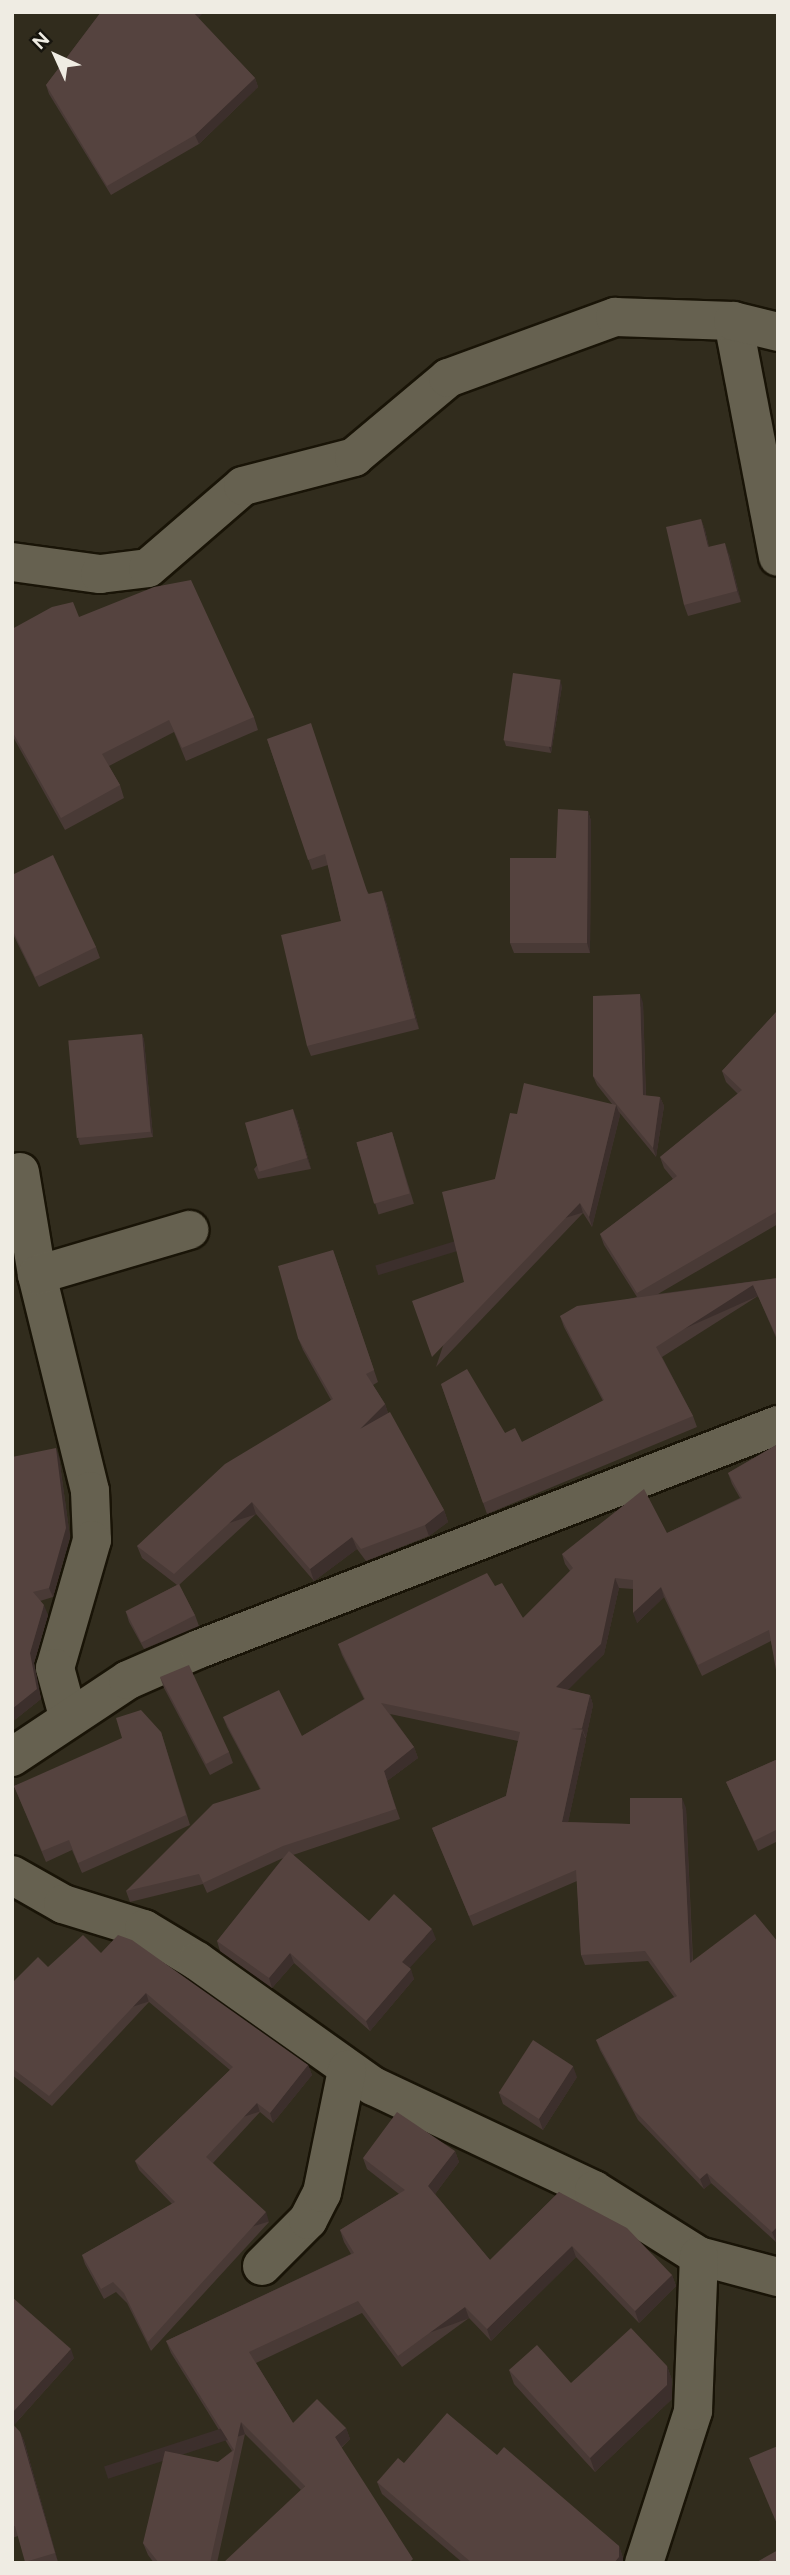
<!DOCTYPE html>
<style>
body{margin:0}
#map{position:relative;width:790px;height:2575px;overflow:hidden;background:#312c1d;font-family:Figtree,sans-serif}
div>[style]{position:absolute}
.roads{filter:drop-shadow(2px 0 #191407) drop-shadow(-2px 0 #191407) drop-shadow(0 2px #191407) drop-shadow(0 -2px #191407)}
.minor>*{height:38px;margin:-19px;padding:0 19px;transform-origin:19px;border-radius:19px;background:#666150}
.wall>*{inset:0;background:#493a36;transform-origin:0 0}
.shaded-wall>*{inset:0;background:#3c2f2c;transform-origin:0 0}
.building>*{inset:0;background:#55433f;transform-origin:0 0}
span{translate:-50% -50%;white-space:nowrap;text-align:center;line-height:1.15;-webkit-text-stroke:7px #17150e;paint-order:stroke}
.frame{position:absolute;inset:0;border:14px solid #efece3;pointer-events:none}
.north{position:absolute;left:21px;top:21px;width:70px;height:70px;-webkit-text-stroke:5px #17150e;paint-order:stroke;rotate:315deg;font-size:19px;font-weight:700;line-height:28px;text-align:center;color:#efece3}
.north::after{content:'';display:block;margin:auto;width:24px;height:32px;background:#efece3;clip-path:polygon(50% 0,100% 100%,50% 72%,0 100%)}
</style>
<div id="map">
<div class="roads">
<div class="minor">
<i style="left:733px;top:321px;width:240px;rotate:79.2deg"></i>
<i style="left:12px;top:562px;width:89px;rotate:7.8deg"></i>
<i style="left:100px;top:574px;width:48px;rotate:-7.1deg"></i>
<i style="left:148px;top:568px;width:125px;rotate:-40.8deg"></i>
<i style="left:243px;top:486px;width:115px;rotate:-14.6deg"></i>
<i style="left:354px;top:457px;width:123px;rotate:-40deg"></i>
<i style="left:448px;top:378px;width:178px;rotate:-20.1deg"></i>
<i style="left:615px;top:317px;width:118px;rotate:1.9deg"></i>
<i style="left:733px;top:321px;width:46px;rotate:13.7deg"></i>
<i style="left:20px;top:1172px;width:104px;rotate:80.6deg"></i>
<i style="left:37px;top:1275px;width:222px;rotate:76.2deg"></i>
<i style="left:90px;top:1491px;width:49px;rotate:87.7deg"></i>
<i style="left:92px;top:1540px;width:133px;rotate:106.1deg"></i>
<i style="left:55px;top:1668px;width:50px;rotate:74.8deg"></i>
<i style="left:37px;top:1275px;width:159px;rotate:-16.5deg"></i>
<i style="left:12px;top:1757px;width:139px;rotate:-33.6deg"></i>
<i style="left:128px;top:1680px;width:77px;rotate:-23.6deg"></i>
<i style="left:199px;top:1649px;width:621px;rotate:-21.15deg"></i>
<i style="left:12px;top:1875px;width:59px;rotate:29.6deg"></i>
<i style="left:63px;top:1904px;width:85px;rotate:17.2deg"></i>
<i style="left:144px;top:1929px;width:62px;rotate:31.1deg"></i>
<i style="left:197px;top:1961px;width:216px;rotate:35.4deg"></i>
<i style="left:373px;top:2086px;width:244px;rotate:25.2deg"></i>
<i style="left:594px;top:2190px;width:124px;rotate:32.2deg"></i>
<i style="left:699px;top:2256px;width:82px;rotate:14.9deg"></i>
<i style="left:262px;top:2266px;width:65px;rotate:-45deg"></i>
<i style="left:308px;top:2220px;width:30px;rotate:-63deg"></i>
<i style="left:322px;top:2193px;width:126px;rotate:-78.5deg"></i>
<i style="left:644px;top:2563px;width:160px;rotate:-72.1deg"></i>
<i style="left:693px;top:2411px;width:155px;rotate:-87.8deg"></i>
</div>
</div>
<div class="wall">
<i style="clip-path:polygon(101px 12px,203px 12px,198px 18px,255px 78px,258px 87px,199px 144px,111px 195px,49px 94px,46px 85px)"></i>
<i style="clip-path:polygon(701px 519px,705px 530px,709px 547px,729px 554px,741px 602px,688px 616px,684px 605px)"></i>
<i style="clip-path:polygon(79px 617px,254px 717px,258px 730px,186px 761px,174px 732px,109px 766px,120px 785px,124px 798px,65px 830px,12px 735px,12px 629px)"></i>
<i style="clip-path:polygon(562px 686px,551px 753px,506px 746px,504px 740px)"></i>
<i style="clip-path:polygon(267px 739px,369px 894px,386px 902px,419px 1029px,311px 1056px,307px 1046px,341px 921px,328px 865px,312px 870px)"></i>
<i style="clip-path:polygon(588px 811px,591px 821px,590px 953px,514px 953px,510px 943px,556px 858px)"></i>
<i style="clip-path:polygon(12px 875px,96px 947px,100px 958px,39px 987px,12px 932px)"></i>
<i style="clip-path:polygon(643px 1003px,646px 1096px,660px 1097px,664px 1106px,656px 1157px,619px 1112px,620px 1115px,592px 1227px,583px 1213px,436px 1367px,464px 1282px,495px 1179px,517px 1114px,612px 1104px,597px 1085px,593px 1076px)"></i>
<i style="clip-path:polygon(778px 1010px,778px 1224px,658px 1294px,778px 1278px,778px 1342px,758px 1296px,662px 1357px,693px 1416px,697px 1427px,487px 1514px,441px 1384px,505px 1433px,522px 1442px,603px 1401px,564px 1327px,560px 1316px,637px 1297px,604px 1245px,600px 1234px,673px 1179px,664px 1168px,660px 1157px,738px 1094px,726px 1082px,722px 1071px)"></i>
<i style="clip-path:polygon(142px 1034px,144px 1040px,153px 1137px,80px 1145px,78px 1139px)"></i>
<i style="clip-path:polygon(297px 1119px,311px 1169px,258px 1179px,254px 1169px)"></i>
<i style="left:392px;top:1132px;width:75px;height:37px;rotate:73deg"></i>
<i style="clip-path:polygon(333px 1250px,378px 1382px,373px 1385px,385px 1404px,388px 1413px,444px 1510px,448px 1522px,429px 1536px,366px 1561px,357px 1549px,314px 1581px,256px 1514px,179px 1585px,195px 1615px,199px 1626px,144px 1649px,129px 1622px,126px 1612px,177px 1585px,142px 1558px,137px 1546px,331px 1400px,303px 1350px,298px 1338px)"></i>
<i style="clip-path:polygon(778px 1444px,778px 1675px,771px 1641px,702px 1676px,664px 1597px,637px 1623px,633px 1589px,619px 1588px,604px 1654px,567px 1690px,590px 1695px,593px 1705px,586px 1738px,585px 1738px,586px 1740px,568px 1822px,630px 1824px,686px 1808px,693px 1961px,778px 1942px,778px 2240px,776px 2242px,711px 2183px,704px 2189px,638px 2120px,600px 2050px,596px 2040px,674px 1997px,648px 1961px,585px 1965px,581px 1955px,577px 1881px,473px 1926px,432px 1828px,506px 1796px,518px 1741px,390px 1714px,414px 1747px,418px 1758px,387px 1781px,400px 1819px,293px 1855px,369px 1921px,436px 1939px,409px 1968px,414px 1979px,370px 2031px,294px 1963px,272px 1988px,220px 1951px,217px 1941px,283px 1858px,207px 1893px,203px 1884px,130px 1902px,126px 1891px,260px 1789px,227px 1727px,223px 1717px,302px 1736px,364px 1699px,342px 1655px,338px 1644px,495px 1586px,523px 1618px,570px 1571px,565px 1564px,562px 1554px,667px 1533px,740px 1498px,732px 1484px,728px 1473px)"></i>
<i style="clip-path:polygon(59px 1457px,70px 1537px,53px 1597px,40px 1601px,48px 1615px,34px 1663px,41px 1699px,12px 1722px,12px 1550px)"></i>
<i style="clip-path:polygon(160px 1677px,229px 1752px,233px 1763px,210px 1775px,164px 1688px)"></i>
<i style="clip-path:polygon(161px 1732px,190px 1825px,82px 1873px,72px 1850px,46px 1862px,14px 1786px)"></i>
<i style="clip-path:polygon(778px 1759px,778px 1841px,758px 1851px,726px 1782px)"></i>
<i style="clip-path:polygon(101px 1953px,308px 2065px,312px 2075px,273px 2123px,260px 2112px,213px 2163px,269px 2222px,151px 2351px,127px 2303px,116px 2292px,104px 2299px,85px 2264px,82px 2255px,172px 2204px,139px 2170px,135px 2161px,230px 2070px,149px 2002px,52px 2106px,12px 2075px,12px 1983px,48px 1967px)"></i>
<i style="clip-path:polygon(577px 2077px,543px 2130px,503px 2104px,499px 2093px)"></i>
<i style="clip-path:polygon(455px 2151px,459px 2162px,435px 2194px,490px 2260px,559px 2192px,672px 2275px,676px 2286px,639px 2323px,576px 2257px,491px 2341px,469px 2318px,402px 2367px,362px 2313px,256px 2363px,293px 2423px,346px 2428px,350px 2439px,301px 2490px,245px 2434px,217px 2563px,154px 2563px,148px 2555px,143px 2543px,218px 2462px,232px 2451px,171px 2353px,166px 2341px,351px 2254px,344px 2242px,340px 2230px,399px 2194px,367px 2169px,363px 2158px)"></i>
<i style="clip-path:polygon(12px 2297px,74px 2358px,14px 2425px,20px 2432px,24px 2441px,58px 2562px,56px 2563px,26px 2563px,18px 2536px,12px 2538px)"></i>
<i style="clip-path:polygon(667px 2366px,672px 2380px,672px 2399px,595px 2472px,514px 2384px,509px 2370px,571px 2383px)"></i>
<i style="clip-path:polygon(497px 2455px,619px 2546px,623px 2558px,623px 2563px,463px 2563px,382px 2494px,377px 2482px,404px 2463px)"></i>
</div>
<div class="shaded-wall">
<i style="clip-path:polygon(192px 12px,203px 12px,203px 13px,195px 21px)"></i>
<i style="clip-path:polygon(255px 78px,258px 87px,199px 144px,195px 135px)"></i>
<i style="clip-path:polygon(701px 519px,705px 530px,711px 558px,708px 547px)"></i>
<i style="clip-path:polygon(725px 543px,729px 554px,741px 602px,737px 591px)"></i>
<i style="clip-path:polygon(560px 680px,562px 686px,551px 753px,549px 747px)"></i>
<i style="clip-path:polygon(588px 811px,591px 821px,590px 953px,587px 943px)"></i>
<i style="clip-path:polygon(382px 891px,386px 902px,419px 1029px,415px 1018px)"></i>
<i style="clip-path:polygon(640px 994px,643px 1003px,646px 1104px,643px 1095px)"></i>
<i style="clip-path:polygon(142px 1034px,144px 1040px,153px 1137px,151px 1132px)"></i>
<i style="clip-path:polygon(660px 1097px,664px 1106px,656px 1157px,653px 1148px)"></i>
<i style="clip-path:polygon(616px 1105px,620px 1115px,592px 1227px,589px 1217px)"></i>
<i style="clip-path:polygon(293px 1109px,297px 1119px,311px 1169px,307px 1158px)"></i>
<i style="left:580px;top:1203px;width:10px;height:214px;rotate:73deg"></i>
<i style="left:753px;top:1285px;width:12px;height:115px;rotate:66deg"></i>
<i style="clip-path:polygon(385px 1404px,389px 1416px,360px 1429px)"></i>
<i style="clip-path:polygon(56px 1448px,59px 1457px,70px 1537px,53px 1597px,49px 1588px)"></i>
<i style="left:252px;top:1502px;width:13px;height:106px;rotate:72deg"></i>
<i style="clip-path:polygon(444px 1510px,448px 1522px,429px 1536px,425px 1525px)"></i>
<i style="clip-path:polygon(352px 1537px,357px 1549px,314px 1581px,310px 1569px)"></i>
<i style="clip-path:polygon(615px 1578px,619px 1588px,604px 1654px,560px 1698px,556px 1687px)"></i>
<i style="clip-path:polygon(661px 1587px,664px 1597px,637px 1623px,633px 1613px)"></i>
<i style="clip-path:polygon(44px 1605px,48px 1615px,34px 1663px,41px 1699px,12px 1722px,12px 1709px,30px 1653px)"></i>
<i style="clip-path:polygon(590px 1695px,593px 1705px,586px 1738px,582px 1728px)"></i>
<i style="clip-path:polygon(582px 1730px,586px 1740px,566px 1832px,562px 1822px)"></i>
<i style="clip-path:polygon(414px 1747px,418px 1758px,387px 1781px,400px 1819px,384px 1771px)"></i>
<i style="clip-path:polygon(682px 1798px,686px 1808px,693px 1973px,690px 1963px)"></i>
<i style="clip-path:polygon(432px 1929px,436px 1939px,406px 1972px,402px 1962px)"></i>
<i style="clip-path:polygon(290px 1953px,294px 1963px,272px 1988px,269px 1978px)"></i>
<i style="clip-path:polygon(411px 1969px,414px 1979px,370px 2031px,366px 2021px)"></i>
<i style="left:146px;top:1993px;width:9px;height:141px;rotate:72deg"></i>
<i style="clip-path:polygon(308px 2065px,312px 2075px,273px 2123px,270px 2113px)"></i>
<i style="clip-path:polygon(573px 2066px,577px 2077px,543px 2130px,539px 2119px)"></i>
<i style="left:257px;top:2103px;width:9px;height:74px;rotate:72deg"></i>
<i style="clip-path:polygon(455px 2151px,459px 2162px,432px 2198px,428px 2186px)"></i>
<i style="clip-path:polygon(707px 2173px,711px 2183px,704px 2189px,700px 2179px)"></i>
<i style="left:266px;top:2212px;width:10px;height:176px;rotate:73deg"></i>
<i style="clip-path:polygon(778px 2226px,778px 2240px,776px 2242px,772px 2232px)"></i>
<i style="clip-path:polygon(572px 2246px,576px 2257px,491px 2341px,487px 2329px)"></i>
<i style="clip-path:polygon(672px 2275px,676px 2286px,639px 2323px,635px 2311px)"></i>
<i style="left:465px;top:2307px;width:12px;height:83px;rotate:70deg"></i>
<i style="clip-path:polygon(71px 2349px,74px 2358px,12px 2427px,12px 2413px)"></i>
<i style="clip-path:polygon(667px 2366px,672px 2380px,672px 2399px,595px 2472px,590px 2458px)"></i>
<i style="left:241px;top:2422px;width:13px;height:144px;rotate:72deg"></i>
<i style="clip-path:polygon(346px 2428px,350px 2439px,339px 2449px,335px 2437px)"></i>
<i style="clip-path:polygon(20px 2432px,24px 2441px,58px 2562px,55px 2553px)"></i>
<i style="clip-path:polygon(619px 2546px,623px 2558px,623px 2563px,614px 2563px)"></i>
</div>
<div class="building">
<i style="clip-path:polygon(101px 12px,193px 12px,255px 78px,195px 135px,107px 186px,46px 85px)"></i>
<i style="clip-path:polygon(701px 519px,708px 547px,725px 543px,737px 591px,684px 605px,666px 527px)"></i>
<i style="clip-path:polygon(191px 580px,254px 717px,182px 748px,169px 720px,102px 754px,120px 785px,61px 818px,12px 731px,12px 629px,52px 607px,73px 602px,79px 617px,154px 587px)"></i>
<i style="left:513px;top:673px;width:48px;height:68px;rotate:8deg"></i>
<i style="clip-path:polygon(311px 723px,368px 894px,382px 891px,415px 1018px,307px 1046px,281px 935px,341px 921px,325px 854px,308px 860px,267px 739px)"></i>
<i style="clip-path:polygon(558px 809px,588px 811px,587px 943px,510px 943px,510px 858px,556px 858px)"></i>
<i style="clip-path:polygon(53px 855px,96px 947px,35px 977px,12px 929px,12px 875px)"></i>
<i style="clip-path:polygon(640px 994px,643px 1095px,660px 1097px,653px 1148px,593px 1076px,593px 996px)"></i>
<i style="clip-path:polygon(778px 1010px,778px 1211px,637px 1293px,600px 1234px,677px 1176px,660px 1157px,742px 1090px,722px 1071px)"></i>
<i style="left:142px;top:1034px;width:98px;height:74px;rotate:85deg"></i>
<i style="clip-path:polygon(524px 1083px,616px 1105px,589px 1217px,580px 1203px,432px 1357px,412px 1301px,464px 1282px,442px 1192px,495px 1179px,510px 1113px,517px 1114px)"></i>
<i style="left:293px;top:1109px;width:51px;height:50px;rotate:74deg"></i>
<i style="left:392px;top:1132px;width:64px;height:37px;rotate:74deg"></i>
<i style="clip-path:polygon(333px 1250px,374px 1370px,366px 1374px,385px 1404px,360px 1429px,390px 1412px,444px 1510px,425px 1525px,361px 1549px,352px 1537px,310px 1569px,252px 1502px,174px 1574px,137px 1546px,225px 1464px,333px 1399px,298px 1338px,278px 1266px)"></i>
<i style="clip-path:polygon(778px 1278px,778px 1340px,753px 1285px,656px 1347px,693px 1416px,483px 1503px,441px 1384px,467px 1369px,505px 1433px,515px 1428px,522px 1442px,604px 1400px,560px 1316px,577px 1306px)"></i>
<i style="clip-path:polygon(778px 1444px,778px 1669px,776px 1670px,769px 1630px,698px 1665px,661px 1587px,633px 1613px,633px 1580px,615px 1578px,601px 1644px,556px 1687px,590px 1695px,582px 1728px,571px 1729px,582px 1730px,562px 1822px,630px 1824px,630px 1798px,682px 1798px,690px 1963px,755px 1914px,778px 1942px,778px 2226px,772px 2232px,707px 2173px,700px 2179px,634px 2110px,596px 2040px,677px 1996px,645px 1951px,581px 1955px,576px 1870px,469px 1916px,432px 1828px,506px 1796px,520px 1732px,381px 1703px,414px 1747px,384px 1771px,396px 1809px,283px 1846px,203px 1883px,199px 1874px,126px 1891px,213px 1804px,261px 1789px,223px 1717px,279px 1690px,302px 1736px,365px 1699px,338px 1644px,487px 1573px,495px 1586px,502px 1583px,523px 1618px,573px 1568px,562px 1554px,644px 1489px,667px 1533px,742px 1498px,728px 1473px)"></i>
<i style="clip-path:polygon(56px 1448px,66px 1528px,49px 1588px,33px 1592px,44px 1605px,30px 1653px,37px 1689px,12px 1709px,12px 1457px)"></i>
<i style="left:179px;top:1584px;width:35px;height:60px;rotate:63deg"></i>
<i style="clip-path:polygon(189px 1665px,229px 1752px,206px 1764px,160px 1677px)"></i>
<i style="clip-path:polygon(141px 1710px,161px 1732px,186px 1815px,78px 1863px,69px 1840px,42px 1851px,14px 1786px,122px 1738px,116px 1718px)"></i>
<i style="clip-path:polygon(778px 1759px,778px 1829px,754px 1841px,726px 1782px)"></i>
<i style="clip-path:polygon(289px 1851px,369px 1921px,394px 1894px,432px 1929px,402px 1962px,411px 1969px,366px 2021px,290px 1953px,269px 1978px,217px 1941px)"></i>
<i style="clip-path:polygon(83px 1935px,101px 1953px,118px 1935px,132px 1940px,308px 2065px,270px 2113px,257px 2103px,206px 2157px,266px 2212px,148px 2342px,124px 2293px,113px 2282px,101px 2289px,82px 2255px,175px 2202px,135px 2161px,233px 2067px,146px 1993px,49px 2096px,12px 2068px,12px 1983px,38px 1957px,48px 1967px)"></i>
<i style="left:533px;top:2040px;width:48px;height:63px;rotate:33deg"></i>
<i style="clip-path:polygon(397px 2112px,455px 2151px,428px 2186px,490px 2260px,559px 2192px,627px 2228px,672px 2275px,635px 2311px,572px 2246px,487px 2329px,465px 2307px,398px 2356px,358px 2301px,249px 2352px,293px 2423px,317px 2399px,346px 2428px,335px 2437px,413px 2559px,409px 2563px,223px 2563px,305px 2486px,241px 2422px,210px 2563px,159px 2563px,143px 2543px,165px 2451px,218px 2462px,234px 2450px,166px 2341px,354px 2253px,340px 2230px,405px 2190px,363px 2158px)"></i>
<i style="clip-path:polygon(12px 2297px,71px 2349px,12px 2413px)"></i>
<i style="clip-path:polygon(631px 2328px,667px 2366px,667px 2385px,590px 2458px,509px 2370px,537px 2345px,571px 2383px)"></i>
<i style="clip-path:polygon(447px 2413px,497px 2455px,504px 2447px,619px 2546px,619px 2557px,614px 2563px,472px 2563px,377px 2482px,398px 2458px,404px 2463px)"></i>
<i style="clip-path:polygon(12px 2424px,20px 2432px,55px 2553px,25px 2562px,15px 2526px,12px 2527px)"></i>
<i style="clip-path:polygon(778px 2446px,778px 2523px,777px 2524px,749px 2458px)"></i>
<i style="clip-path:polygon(778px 2550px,778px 2563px,755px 2563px)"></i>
</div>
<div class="frame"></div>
<div class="north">N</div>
</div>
